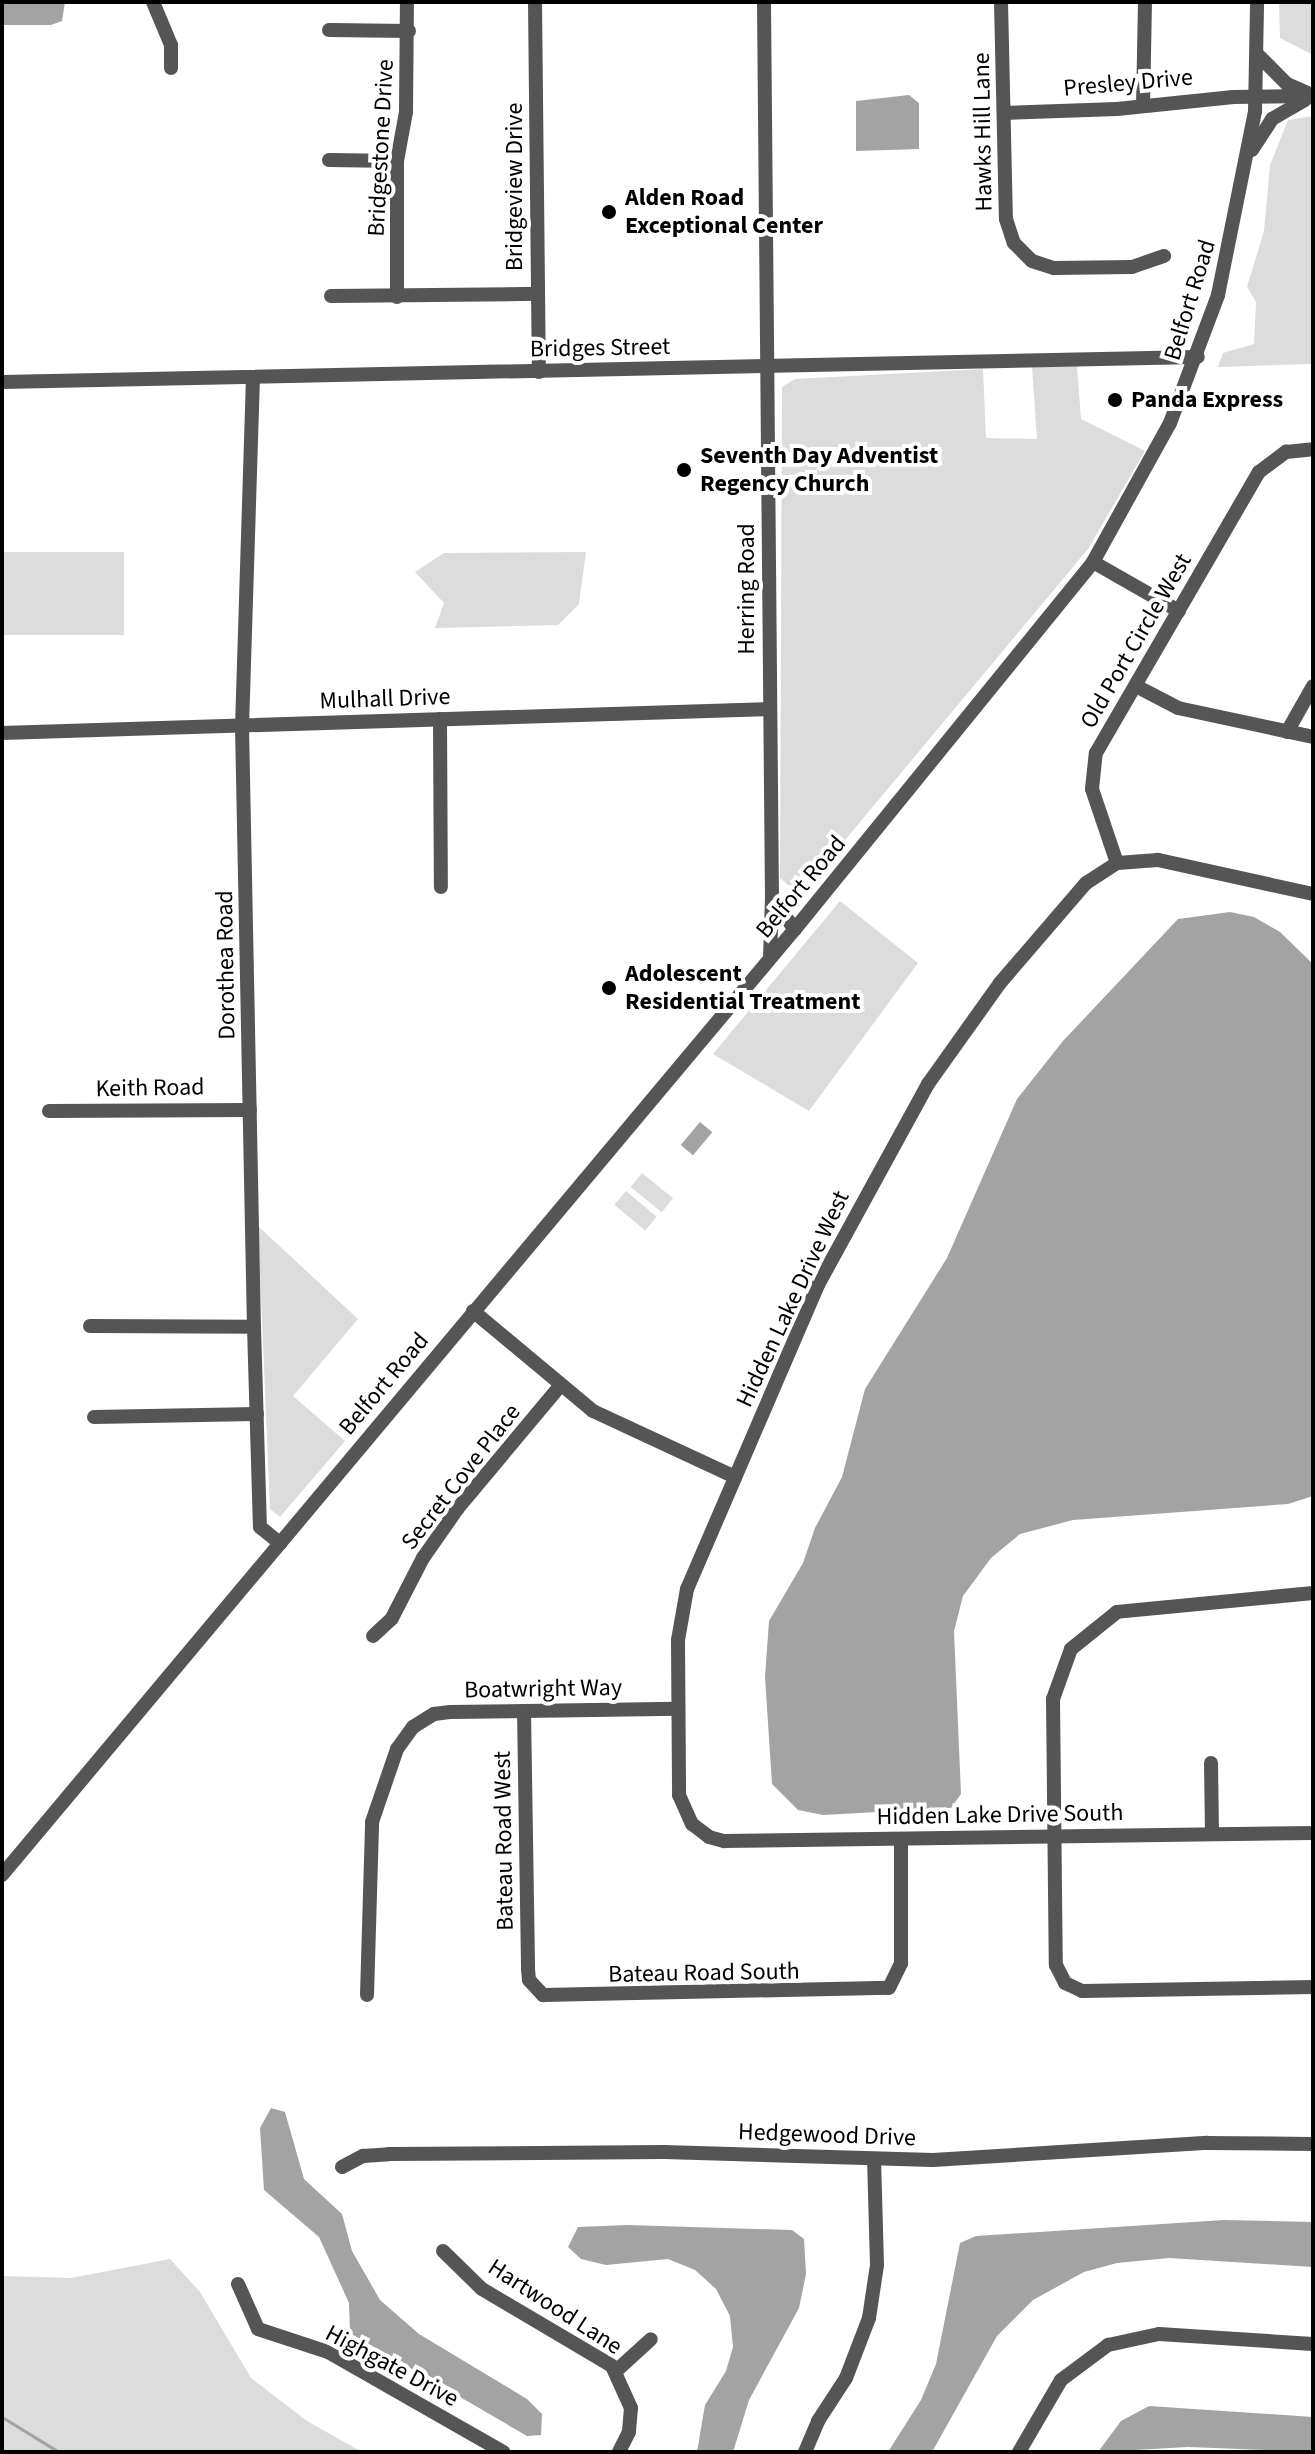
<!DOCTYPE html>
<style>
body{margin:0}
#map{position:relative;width:1315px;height:2454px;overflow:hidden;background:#fff;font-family:"Source Sans 3",sans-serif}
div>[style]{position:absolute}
.green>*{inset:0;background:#dcdcdc;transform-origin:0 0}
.water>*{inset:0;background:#a3a3a3;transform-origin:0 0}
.stream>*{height:3px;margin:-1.5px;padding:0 1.5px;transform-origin:1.5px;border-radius:1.5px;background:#a3a3a3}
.minor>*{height:14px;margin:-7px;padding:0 7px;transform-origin:7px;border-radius:7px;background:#555}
.dots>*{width:22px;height:22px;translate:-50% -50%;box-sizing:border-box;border:4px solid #fff;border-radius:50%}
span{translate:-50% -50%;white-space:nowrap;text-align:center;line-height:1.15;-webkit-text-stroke:8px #fff;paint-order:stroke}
.street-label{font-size:24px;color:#000}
.poi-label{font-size:24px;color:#000;font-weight:700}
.left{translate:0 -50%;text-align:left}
.frame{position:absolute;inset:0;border:4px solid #000;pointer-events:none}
</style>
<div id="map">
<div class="green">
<i style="clip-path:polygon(1279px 2px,1313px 2px,1313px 55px,1280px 38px)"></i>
<i style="clip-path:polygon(1313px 116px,1313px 364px,1218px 367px,1223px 353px,1254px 344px,1256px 302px,1247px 287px,1264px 231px,1270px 165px,1288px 120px)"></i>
<i style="clip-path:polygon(1077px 366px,1081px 419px,1145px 451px,1088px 549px,805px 888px,788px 885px,780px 878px,782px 387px,795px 379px,983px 369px,986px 438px,1037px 439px,1032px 367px)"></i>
<i style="left:124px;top:552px;width:83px;height:122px;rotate:90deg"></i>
<i style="clip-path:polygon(586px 552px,579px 604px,558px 625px,435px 628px,444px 603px,415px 572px,444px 553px)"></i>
<i style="clip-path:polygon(840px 901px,918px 963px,809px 1111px,713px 1054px)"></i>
<i style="left:642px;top:1173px;width:40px;height:18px;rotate:39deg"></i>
<i style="left:626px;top:1191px;width:40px;height:18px;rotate:40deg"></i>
<i style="clip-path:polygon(258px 1226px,358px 1319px,293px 1396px,345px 1441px,280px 1517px,270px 1509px)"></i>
<i style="clip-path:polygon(170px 2259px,200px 2292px,251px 2378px,307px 2421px,362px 2452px,2px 2452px,2px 2276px,71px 2278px)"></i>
</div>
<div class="water">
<i style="clip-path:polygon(65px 2px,62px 21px,51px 25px,2px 25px,2px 3px)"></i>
<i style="clip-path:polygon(909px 95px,919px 103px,919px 149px,856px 151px,856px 101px)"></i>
<i style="clip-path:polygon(1230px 912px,1254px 917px,1280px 932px,1313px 964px,1313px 1496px,1288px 1504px,1073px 1520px,1020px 1534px,991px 1558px,963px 1596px,954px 1631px,961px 1794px,951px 1808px,823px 1815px,798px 1810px,772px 1784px,765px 1677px,769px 1621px,803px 1563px,815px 1528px,842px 1477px,865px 1389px,947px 1258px,1017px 1099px,1063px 1041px,1178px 919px)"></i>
<i style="left:700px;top:1122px;width:16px;height:30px;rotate:40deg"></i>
<i style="clip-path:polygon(271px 2108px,285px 2112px,304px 2179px,342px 2214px,352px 2251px,380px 2300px,419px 2334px,527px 2399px,542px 2414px,541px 2435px,527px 2436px,350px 2333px,349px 2303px,319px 2237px,264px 2190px,260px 2128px)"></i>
<i style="clip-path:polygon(1224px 2220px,1313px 2222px,1313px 2267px,1169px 2258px,1117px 2263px,1084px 2272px,1033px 2300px,997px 2336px,932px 2452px,888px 2452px,921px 2400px,936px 2364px,960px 2243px,976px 2236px)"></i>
<i style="clip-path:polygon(627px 2225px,792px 2230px,804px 2239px,806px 2274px,799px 2308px,749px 2400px,733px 2452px,697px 2452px,705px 2405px,726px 2371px,733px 2347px,730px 2316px,716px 2289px,695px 2270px,668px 2259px,606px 2265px,581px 2259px,568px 2247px,578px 2227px)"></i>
<i style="clip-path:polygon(1149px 2406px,1313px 2417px,1313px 2452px,1188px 2447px,1098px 2452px,1121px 2421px)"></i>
</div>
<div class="stream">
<i style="left:2px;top:2417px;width:67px;rotate:31.6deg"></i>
</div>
<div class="minor">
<i style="left:153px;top:2px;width:47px;rotate:67.3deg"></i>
<i style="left:171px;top:45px;width:23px;rotate:90deg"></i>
<i style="left:535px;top:2px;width:370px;rotate:89.4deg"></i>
<i style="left:764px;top:2px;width:897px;rotate:89.49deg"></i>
<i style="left:772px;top:899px;width:38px;rotate:53deg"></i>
<i style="left:1001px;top:2px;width:217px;rotate:88.7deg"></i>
<i style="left:1006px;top:219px;width:25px;rotate:72deg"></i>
<i style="left:1014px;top:243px;width:25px;rotate:45deg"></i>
<i style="left:1032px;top:261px;width:23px;rotate:18deg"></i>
<i style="left:1054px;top:268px;width:78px;rotate:-0.7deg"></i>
<i style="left:1132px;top:267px;width:34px;rotate:-19deg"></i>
<i style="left:329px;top:30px;width:80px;rotate:0.7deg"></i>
<i style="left:1257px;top:54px;width:42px;rotate:45deg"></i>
<i style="left:1287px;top:84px;width:24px;rotate:24deg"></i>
<i style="left:1143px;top:106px;width:104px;rotate:-88.9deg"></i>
<i style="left:1004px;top:113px;width:113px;rotate:-2deg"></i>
<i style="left:1117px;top:109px;width:117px;rotate:-5.9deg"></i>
<i style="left:1233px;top:97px;width:80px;rotate:-0.7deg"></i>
<i style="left:1252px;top:150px;width:37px;rotate:-57deg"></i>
<i style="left:1272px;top:119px;width:38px;rotate:-30deg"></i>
<i style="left:329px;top:160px;width:68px;rotate:0.8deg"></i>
<i style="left:331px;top:296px;width:207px;rotate:-0.6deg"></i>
<i style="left:397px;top:297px;width:136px;rotate:-90deg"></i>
<i style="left:397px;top:161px;width:50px;rotate:-79.6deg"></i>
<i style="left:406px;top:112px;width:110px;rotate:-89.5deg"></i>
<i style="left:253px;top:377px;width:349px;rotate:91.8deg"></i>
<i style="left:242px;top:726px;width:601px;rotate:88.86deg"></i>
<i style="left:254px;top:1327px;width:200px;rotate:88.3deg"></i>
<i style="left:260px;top:1527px;width:26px;rotate:39deg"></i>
<i style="left:2px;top:382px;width:1196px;rotate:-1.2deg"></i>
<i style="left:1093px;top:562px;width:99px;rotate:29.7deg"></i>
<i style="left:1136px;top:686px;width:47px;rotate:27.6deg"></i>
<i style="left:1178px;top:708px;width:138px;rotate:12.1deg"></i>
<i style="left:440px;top:719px;width:168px;rotate:89.7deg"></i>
<i style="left:1287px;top:732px;width:53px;rotate:-60.5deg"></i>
<i style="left:2px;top:733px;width:768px;rotate:-1.79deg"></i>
<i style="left:1117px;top:863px;width:78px;rotate:-108.7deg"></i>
<i style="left:1092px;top:789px;width:36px;rotate:-84deg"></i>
<i style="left:1096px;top:753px;width:325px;rotate:-59.9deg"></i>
<i style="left:1259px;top:472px;width:34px;rotate:-37deg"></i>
<i style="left:1286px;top:452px;width:27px;rotate:-6deg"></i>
<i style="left:1313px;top:894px;width:159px;rotate:-167.6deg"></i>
<i style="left:1158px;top:860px;width:41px;rotate:175.8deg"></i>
<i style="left:1117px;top:863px;width:37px;rotate:147deg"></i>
<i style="left:1086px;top:883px;width:132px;rotate:130.7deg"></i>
<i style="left:1000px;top:983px;width:124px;rotate:125.5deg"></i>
<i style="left:928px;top:1084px;width:229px;rotate:118.7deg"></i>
<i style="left:818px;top:1285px;width:331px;rotate:113.3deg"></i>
<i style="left:687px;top:1589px;width:52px;rotate:100deg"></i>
<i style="left:678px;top:1640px;width:155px;rotate:89.6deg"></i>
<i style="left:679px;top:1795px;width:32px;rotate:66deg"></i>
<i style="left:692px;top:1824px;width:21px;rotate:37deg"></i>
<i style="left:709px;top:1837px;width:16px;rotate:15deg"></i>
<i style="left:724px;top:1841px;width:589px;rotate:-0.78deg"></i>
<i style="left:770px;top:958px;width:59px;rotate:-88.1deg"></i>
<i style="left:49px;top:1111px;width:201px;rotate:-0.3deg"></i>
<i style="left:473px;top:1311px;width:156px;rotate:39.8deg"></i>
<i style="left:593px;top:1411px;width:157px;rotate:24.9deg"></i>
<i style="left:90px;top:1326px;width:164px;rotate:0.3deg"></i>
<i style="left:94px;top:1417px;width:163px;rotate:-1.1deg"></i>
<i style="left:1313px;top:1593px;width:197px;rotate:174.5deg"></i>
<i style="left:1117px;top:1612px;width:59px;rotate:141.2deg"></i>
<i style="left:1071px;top:1649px;width:53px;rotate:109.8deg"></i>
<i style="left:1053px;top:1699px;width:266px;rotate:89.4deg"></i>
<i style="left:1056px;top:1965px;width:20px;rotate:63deg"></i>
<i style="left:1065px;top:1983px;width:19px;rotate:25deg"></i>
<i style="left:1082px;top:1991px;width:231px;rotate:-1deg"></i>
<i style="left:373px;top:1636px;width:26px;rotate:-43deg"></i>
<i style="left:392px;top:1618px;width:68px;rotate:-62.7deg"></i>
<i style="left:423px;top:1558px;width:61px;rotate:-55deg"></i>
<i style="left:458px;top:1508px;width:159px;rotate:-50.1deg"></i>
<i style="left:524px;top:1711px;width:258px;rotate:89.1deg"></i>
<i style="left:528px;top:1969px;width:11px;rotate:85deg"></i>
<i style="left:529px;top:1980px;width:21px;rotate:47deg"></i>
<i style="left:543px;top:1995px;width:346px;rotate:-1.2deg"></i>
<i style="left:889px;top:1988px;width:28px;rotate:-64deg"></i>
<i style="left:901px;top:1963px;width:124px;rotate:-90deg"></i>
<i style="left:1211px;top:1763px;width:71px;rotate:89.2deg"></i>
<i style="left:2px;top:1875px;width:1234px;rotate:-50.03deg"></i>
<i style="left:795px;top:929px;width:473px;rotate:-50.9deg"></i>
<i style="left:1093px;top:562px;width:159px;rotate:-61deg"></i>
<i style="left:1170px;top:423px;width:137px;rotate:-69.4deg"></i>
<i style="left:1218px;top:295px;width:188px;rotate:-78.6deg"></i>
<i style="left:1255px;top:111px;width:109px;rotate:-88.9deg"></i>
<i style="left:367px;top:1995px;width:173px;rotate:-88.3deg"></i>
<i style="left:372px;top:1822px;width:77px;rotate:-71.1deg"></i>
<i style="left:397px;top:1749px;width:27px;rotate:-54deg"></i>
<i style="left:413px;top:1727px;width:25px;rotate:-32deg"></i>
<i style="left:434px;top:1714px;width:16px;rotate:-7deg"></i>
<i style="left:450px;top:1712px;width:228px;rotate:-0.8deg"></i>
<i style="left:342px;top:2167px;width:24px;rotate:-28deg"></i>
<i style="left:363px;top:2156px;width:26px;rotate:-4deg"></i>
<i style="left:389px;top:2154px;width:275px;rotate:-0.4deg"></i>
<i style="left:664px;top:2152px;width:269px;rotate:1.7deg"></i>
<i style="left:933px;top:2160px;width:275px;rotate:-3.6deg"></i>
<i style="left:1207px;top:2143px;width:106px;rotate:0.5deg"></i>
<i style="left:443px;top:2251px;width:54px;rotate:44.3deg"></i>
<i style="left:482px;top:2289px;width:151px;rotate:30.6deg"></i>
<i style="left:612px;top:2366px;width:46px;rotate:65.7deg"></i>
<i style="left:631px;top:2408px;width:24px;rotate:95deg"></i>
<i style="left:629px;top:2432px;width:22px;rotate:117deg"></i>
<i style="left:238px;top:2284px;width:49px;rotate:66deg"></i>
<i style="left:258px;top:2329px;width:74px;rotate:18.2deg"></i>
<i style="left:328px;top:2352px;width:202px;rotate:29.7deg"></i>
<i style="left:616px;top:2371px;width:47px;rotate:-42.4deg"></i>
<i style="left:805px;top:2452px;width:34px;rotate:-67deg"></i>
<i style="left:818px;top:2421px;width:51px;rotate:-56.9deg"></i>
<i style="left:846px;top:2378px;width:64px;rotate:-69deg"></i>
<i style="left:869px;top:2318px;width:54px;rotate:-81.4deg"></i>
<i style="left:877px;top:2265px;width:106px;rotate:-91.6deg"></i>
<i style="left:1019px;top:2452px;width:83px;rotate:-59.7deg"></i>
<i style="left:1061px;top:2380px;width:59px;rotate:-36.7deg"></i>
<i style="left:1108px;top:2345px;width:52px;rotate:-12.2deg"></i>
<i style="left:1159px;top:2334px;width:154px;rotate:3.7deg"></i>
</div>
<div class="dots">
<i style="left:609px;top:212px;background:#000"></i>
<i style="left:1115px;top:400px;background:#000"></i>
<i style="left:684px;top:470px;background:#000"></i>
<i style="left:609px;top:988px;background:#000"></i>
</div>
<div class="street-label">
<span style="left:1128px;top:83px;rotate:-5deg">Presley Drive</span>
<span style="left:983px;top:132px;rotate:-91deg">Hawks Hill Lane</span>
<span style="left:381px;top:148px;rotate:-87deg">Bridgestone Drive</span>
<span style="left:515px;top:187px;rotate:-90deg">Bridgeview Drive</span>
<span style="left:1190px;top:300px;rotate:-73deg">Belfort Road</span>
<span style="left:600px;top:348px;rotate:-1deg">Bridges Street</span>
<span style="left:747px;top:589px;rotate:-90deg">Herring Road</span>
<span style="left:1136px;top:641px;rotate:-60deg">Old Port Circle West</span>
<span style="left:385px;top:699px;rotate:-2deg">Mulhall Drive</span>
<span style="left:801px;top:887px;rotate:-50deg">Belfort Road</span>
<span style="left:226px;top:965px;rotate:-91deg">Dorothea Road</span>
<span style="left:150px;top:1088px;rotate:-1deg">Keith Road</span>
<span style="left:793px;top:1299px;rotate:-65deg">Hidden Lake Drive West</span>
<span style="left:384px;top:1384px;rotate:-50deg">Belfort Road</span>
<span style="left:461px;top:1477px;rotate:-52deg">Secret Cove Place</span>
<span style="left:543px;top:1689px;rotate:-1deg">Boatwright Way</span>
<span style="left:1000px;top:1815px;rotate:-1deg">Hidden Lake Drive South</span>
<span style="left:504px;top:1841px;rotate:-91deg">Bateau Road West</span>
<span style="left:704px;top:1973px;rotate:-1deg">Bateau Road South</span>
<span style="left:827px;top:2135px;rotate:2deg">Hedgewood Drive</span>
<span style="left:555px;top:2307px;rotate:33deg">Hartwood Lane</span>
<span style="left:392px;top:2366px;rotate:28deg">Highgate Drive</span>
</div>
<div class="poi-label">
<span class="left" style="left:625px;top:212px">Alden Road<br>Exceptional Center</span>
<span class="left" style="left:1131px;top:400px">Panda Express</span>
<span class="left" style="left:700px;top:470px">Seventh Day Adventist<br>Regency Church</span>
<span class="left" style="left:625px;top:988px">Adolescent<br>Residential Treatment</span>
</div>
<div class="frame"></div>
</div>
